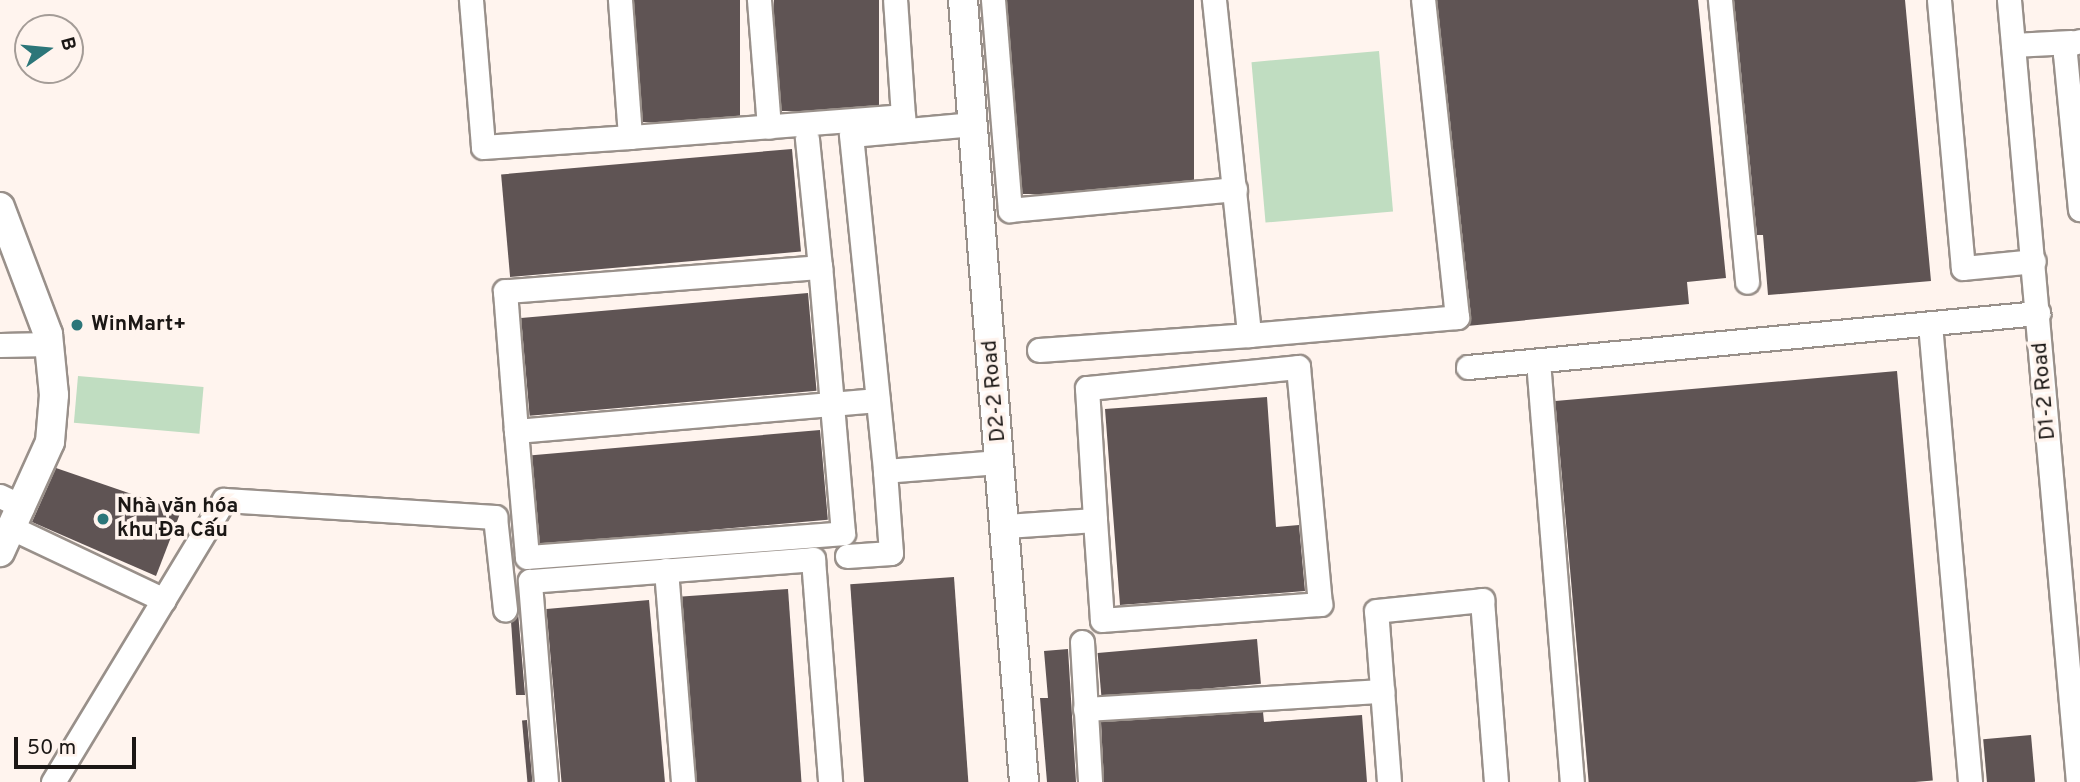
<!DOCTYPE html>
<meta charset="utf-8">
<style>
body{margin:0}
#map{position:relative;width:2080px;height:782px;overflow:hidden;background:#fff4ee;font-family:Overpass,sans-serif}
div>[style]{position:absolute}
.green>*{inset:0;background:#c0ddc1;transform-origin:0 0}
.building>*{inset:0;background:#5f5454;transform-origin:0 0}
.roads{filter:drop-shadow(2px 0 #99908a) drop-shadow(-2px 0 #99908a) drop-shadow(0 2px #99908a) drop-shadow(0 -2px #99908a)}
.minor>*{height:23px;margin:-11.5px;padding:0 11.5px;transform-origin:11.5px;border-radius:11.5px;background:#fff}
.major>*{height:28px;margin:-14px;padding:0 14px;transform-origin:14px;border-radius:14px;background:#fff}
.dots>*{width:19px;height:19px;translate:-50% -50%;box-sizing:border-box;border:4px solid #fff4ee;border-radius:50%}
span{translate:-50% -50%;white-space:nowrap;text-align:center;line-height:1.15;-webkit-text-stroke:7px #fff4ee;paint-order:stroke}
.poi-label{font-size:21px;color:#1b1715;font-weight:700}
.left{translate:0 -50%;text-align:left}
.street-label{font-size:21px;color:#1b1715}
.north{position:absolute;left:14px;top:14px;width:70px;height:70px;box-sizing:border-box;background:#fff4ee;border:2px solid #a49c97;border-radius:50%;rotate:75deg;font-size:19px;font-weight:700;line-height:28px;text-align:center;color:#1b1715}
.north::after{content:'';display:block;margin:auto;width:24px;height:32px;background:#2c7679;clip-path:polygon(50% 0,100% 100%,50% 72%,0 100%)}
.scale{position:absolute;left:14px;top:737px;width:122px;height:32px;box-sizing:border-box;border:4px solid #1b1715;border-top:0;padding-left:9px;font-size:21px;line-height:24px;white-space:nowrap;color:#1b1715;-webkit-text-stroke:5px #fff4ee;paint-order:stroke}
</style>
<div id="map">
<div class="green">
<i style="left:1379px;top:51px;width:161px;height:128px;rotate:85deg"></i>
<i style="left:78px;top:376px;width:126px;height:47px;rotate:5deg"></i>
</div>
<div class="building">
<i style="left:634px;top:0;width:106px;height:122px"></i>
<i style="left:774px;top:0;width:105px;height:111px"></i>
<i style="left:1007px;top:0;width:187px;height:194px"></i>
<i style="clip-path:polygon(1437px 0,1698px 0,1726px 278px,1687px 282px,1689px 304px,1467px 326px,1471px 316px)"></i>
<i style="clip-path:polygon(1734px 0,1905px 0,1931px 281px,1768px 295px,1763px 235px,1757px 235px)"></i>
<i style="left:792px;top:149px;width:103px;height:292px;rotate:85deg"></i>
<i style="left:808px;top:293px;width:98px;height:288px;rotate:85deg"></i>
<i style="left:1897px;top:371px;width:411px;height:343px;rotate:85deg"></i>
<i style="clip-path:polygon(1267px 397px,1276px 527px,1299px 525px,1305px 591px,1120px 605px,1105px 409px)"></i>
<i style="left:820px;top:430px;width:90px;height:289px;rotate:85deg"></i>
<i style="clip-path:polygon(56px 468px,181px 511px,156px 576px,32px 522px)"></i>
<i style="left:954px;top:577px;width:206px;height:104px;rotate:86deg"></i>
<i style="left:788px;top:589px;width:194px;height:106px;rotate:86deg"></i>
<i style="left:649px;top:600px;width:183px;height:103px;rotate:85deg"></i>
<i style="clip-path:polygon(518px 612px,525px 695px,516px 695px,511px 621px)"></i>
<i style="left:1257px;top:639px;width:45px;height:160px;rotate:85deg"></i>
<i style="clip-path:polygon(1068px 649px,1076px 782px,1047px 782px,1040px 698px,1048px 698px,1044px 651px)"></i>
<i style="clip-path:polygon(1263px 712px,1264px 722px,1362px 715px,1367px 782px,1104px 782px,1101px 722px)"></i>
<i style="left:527px;top:720px;width:62px;height:5px;rotate:85deg"></i>
<i style="left:2031px;top:735px;width:47px;height:48px;rotate:85deg"></i>
</div>
<div class="roads">
<div class="minor">
<i style="left:471px;top:0;width:147px;rotate:85.3deg"></i>
<i style="left:483px;top:147px;width:147px;rotate:-3.9deg"></i>
<i style="left:620px;top:0;width:137px;rotate:85.8deg"></i>
<i style="left:630px;top:137px;width:274px;rotate:-4.4deg"></i>
<i style="left:903px;top:116px;width:116px;rotate:-93.9deg"></i>
<i style="left:759px;top:0;width:127px;rotate:85.5deg"></i>
<i style="left:993px;top:0;width:211px;rotate:85.4deg"></i>
<i style="left:1010px;top:210px;width:226px;rotate:-5.3deg"></i>
<i style="left:1214px;top:0;width:337px;rotate:84deg"></i>
<i style="left:1249px;top:335px;width:209px;rotate:-4.9deg"></i>
<i style="left:1457px;top:317px;width:319px;rotate:-96.1deg"></i>
<i style="left:1720px;top:0;width:283px;rotate:84.5deg"></i>
<i style="left:1939px;top:0;width:269px;rotate:84.9deg"></i>
<i style="left:1963px;top:268px;width:71px;rotate:-5.6deg"></i>
<i style="left:2009px;top:0;width:785px;rotate:84.96deg"></i>
<i style="left:2080px;top:41px;width:15px;rotate:164deg"></i>
<i style="left:2066px;top:45px;width:9px;rotate:96deg"></i>
<i style="left:2065px;top:54px;width:156px;rotate:84.5deg"></i>
<i style="left:2013px;top:45px;width:58px;rotate:-3deg"></i>
<i style="left:973px;top:124px;width:122px;rotate:174.8deg"></i>
<i style="left:851px;top:135px;width:338px;rotate:84.2deg"></i>
<i style="left:885px;top:471px;width:115px;rotate:-4.5deg"></i>
<i style="left:807px;top:139px;width:129px;rotate:84.2deg"></i>
<i style="left:820px;top:267px;width:316px;rotate:175.6deg"></i>
<i style="left:505px;top:291px;width:140px;rotate:85.5deg"></i>
<i style="left:516px;top:431px;width:363px;rotate:-4.9deg"></i>
<i style="left:1930px;top:324px;width:460px;rotate:85deg"></i>
<i style="left:0;top:345px;width:50px;rotate:-1.1deg"></i>
<i style="left:1039px;top:350px;width:211px;rotate:-4.1deg"></i>
<i style="left:1538px;top:361px;width:422px;rotate:85.4deg"></i>
<i style="left:1468px;top:367px;width:573px;rotate:-5.41deg"></i>
<i style="left:516px;top:431px;width:126px;rotate:85deg"></i>
<i style="left:527px;top:557px;width:317px;rotate:-4.3deg"></i>
<i style="left:843px;top:533px;width:267px;rotate:-94.9deg"></i>
<i style="left:0;top:496px;width:25px;rotate:26deg"></i>
<i style="left:1006px;top:526px;width:89px;rotate:-3.9deg"></i>
<i style="left:1095px;top:520px;width:100px;rotate:86deg"></i>
<i style="left:1102px;top:620px;width:219px;rotate:-4.2deg"></i>
<i style="left:1320px;top:604px;width:238px;rotate:-95.3deg"></i>
<i style="left:1298px;top:367px;width:212px;rotate:174.3deg"></i>
<i style="left:1087px;top:388px;width:132px;rotate:86.5deg"></i>
<i style="left:12px;top:528px;width:168px;rotate:25.3deg"></i>
<i style="left:847px;top:556px;width:44px;rotate:-3.9deg"></i>
<i style="left:891px;top:553px;width:82px;rotate:-94.2deg"></i>
<i style="left:666px;top:570px;width:213px;rotate:85.4deg"></i>
<i style="left:1082px;top:642px;width:140px;rotate:86.7deg"></i>
<i style="left:1085px;top:709px;width:298px;rotate:-3.5deg"></i>
<i style="left:53px;top:782px;width:330px;rotate:-58.8deg"></i>
<i style="left:224px;top:500px;width:272px;rotate:3.6deg"></i>
<i style="left:495px;top:517px;width:93px;rotate:83.8deg"></i>
<i style="left:546px;top:782px;width:202px;rotate:-94.6deg"></i>
<i style="left:530px;top:581px;width:284px;rotate:-4.4deg"></i>
<i style="left:813px;top:559px;width:224px;rotate:85.6deg"></i>
<i style="left:1389px;top:782px;width:171px;rotate:-94.3deg"></i>
<i style="left:1376px;top:611px;width:107px;rotate:-5.9deg"></i>
<i style="left:1482px;top:600px;width:183px;rotate:85.6deg"></i>
</div>
<div class="major">
<i style="left:963px;top:0;width:784px;rotate:85.54deg"></i>
<i style="left:0;top:207px;width:136px;rotate:69.3deg"></i>
<i style="left:48px;top:334px;width:61px;rotate:84.4deg"></i>
<i style="left:54px;top:395px;width:47px;rotate:94.9deg"></i>
<i style="left:50px;top:442px;width:121px;rotate:114.4deg"></i>
</div>
</div>
<div class="dots">
<i style="left:77px;top:325px;background:#2c7679"></i>
<i style="left:103px;top:519px;background:#2c7679"></i>
</div>
<div class="poi-label">
<span class="left" style="left:91px;top:325px">WinMart+</span>
<span class="left" style="left:117px;top:519px">Nhà văn hóa<br>khu Đa Cấu</span>
</div>
<div class="street-label">
<span style="left:995px;top:391px;rotate:-95deg">D2-2 Road</span>
<span style="left:2045px;top:391px;rotate:-95deg">D1-2 Road</span>
</div>
<div class="north">B</div>
<div class="scale">50 m</div>
</div>
